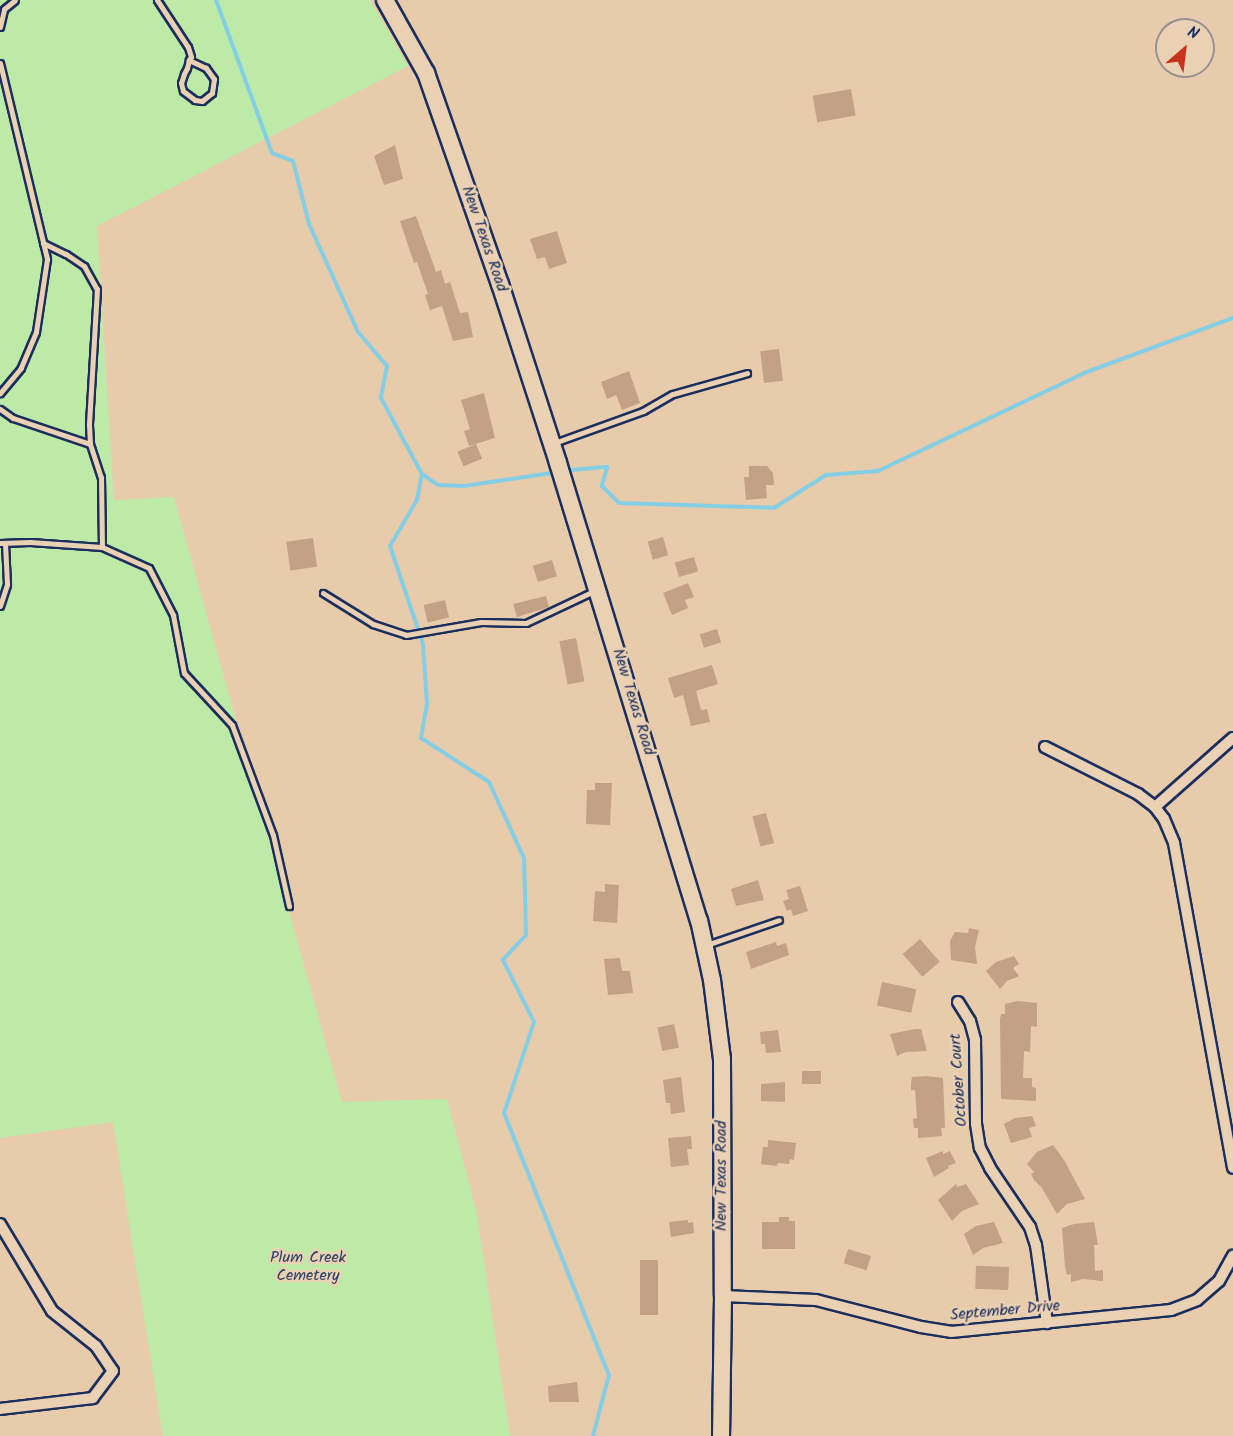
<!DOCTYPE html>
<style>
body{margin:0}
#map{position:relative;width:1233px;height:1436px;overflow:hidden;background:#e7cbab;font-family:Kalam,sans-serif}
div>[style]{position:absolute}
.green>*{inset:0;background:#beeaa7}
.stream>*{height:4px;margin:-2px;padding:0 2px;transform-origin:2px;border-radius:2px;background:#85cfe6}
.building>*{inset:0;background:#c2a185;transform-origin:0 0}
.roads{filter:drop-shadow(2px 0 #1b2f5e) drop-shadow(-2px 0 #1b2f5e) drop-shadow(0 2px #1b2f5e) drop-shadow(0 -2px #1b2f5e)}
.lane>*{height:5px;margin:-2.5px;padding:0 2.5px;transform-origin:2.5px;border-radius:2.5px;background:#ebd1b3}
.street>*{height:10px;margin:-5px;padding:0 5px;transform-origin:5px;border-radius:5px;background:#ebd1b3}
.primary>*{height:16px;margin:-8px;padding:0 8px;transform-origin:8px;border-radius:8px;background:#ebd1b3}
span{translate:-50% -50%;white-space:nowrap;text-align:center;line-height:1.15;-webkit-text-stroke:5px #ebd1b3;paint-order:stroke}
.street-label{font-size:16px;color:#1b2f5e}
.park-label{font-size:16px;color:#2b4265}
.north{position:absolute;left:1155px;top:18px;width:60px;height:60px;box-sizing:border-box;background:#ebd1b3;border:2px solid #989091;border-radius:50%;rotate:28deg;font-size:16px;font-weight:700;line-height:24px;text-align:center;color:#1b2f5e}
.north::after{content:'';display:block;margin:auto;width:21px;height:27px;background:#c8321e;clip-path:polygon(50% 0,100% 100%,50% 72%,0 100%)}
</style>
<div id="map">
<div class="green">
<i style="clip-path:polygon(0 0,370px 0,408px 66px,97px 226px,114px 500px,174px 497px,342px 1102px,447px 1099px,477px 1214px,510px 1436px,163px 1436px,113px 1122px,0 1138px)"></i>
</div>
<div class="stream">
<i style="left:216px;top:0;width:163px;rotate:69.9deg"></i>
<i style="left:272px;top:153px;width:22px;rotate:21deg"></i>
<i style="left:293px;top:161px;width:65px;rotate:75.7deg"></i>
<i style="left:309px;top:224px;width:119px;rotate:65.6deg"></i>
<i style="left:358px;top:332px;width:45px;rotate:49.5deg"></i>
<i style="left:387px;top:366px;width:33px;rotate:101deg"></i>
<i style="left:381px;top:398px;width:86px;rotate:61.7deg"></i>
<i style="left:422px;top:474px;width:19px;rotate:35deg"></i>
<i style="left:438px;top:485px;width:26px;rotate:2deg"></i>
<i style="left:464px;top:486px;width:88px;rotate:-8.5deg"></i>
<i style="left:571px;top:470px;width:36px;rotate:-5deg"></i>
<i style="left:607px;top:467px;width:20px;rotate:105deg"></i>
<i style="left:602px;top:486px;width:24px;rotate:45deg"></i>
<i style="left:619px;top:503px;width:155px;rotate:1.8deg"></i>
<i style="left:774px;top:508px;width:62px;rotate:-32.4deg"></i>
<i style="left:826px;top:475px;width:52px;rotate:-4.4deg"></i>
<i style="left:878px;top:471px;width:228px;rotate:-25.4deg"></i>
<i style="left:1084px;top:373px;width:159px;rotate:-20.3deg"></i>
<i style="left:422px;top:474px;width:26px;rotate:101deg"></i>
<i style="left:417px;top:500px;width:53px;rotate:120.4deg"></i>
<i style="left:390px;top:546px;width:103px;rotate:71.4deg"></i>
<i style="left:423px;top:644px;width:60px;rotate:86.2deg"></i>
<i style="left:427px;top:704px;width:35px;rotate:100deg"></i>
<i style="left:421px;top:738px;width:81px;rotate:32.9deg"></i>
<i style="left:489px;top:782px;width:84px;rotate:65.3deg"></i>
<i style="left:524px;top:858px;width:77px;rotate:88.5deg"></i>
<i style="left:526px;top:935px;width:34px;rotate:133deg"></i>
<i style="left:503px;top:960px;width:69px;rotate:63.4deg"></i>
<i style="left:534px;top:1022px;width:96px;rotate:108.2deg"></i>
<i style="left:504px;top:1113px;width:282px;rotate:68.2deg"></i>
<i style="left:609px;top:1375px;width:63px;rotate:104.7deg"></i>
</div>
<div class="building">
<i style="left:851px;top:89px;width:27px;height:39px;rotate:80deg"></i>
<i style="clip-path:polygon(395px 145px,403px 179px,384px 185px,374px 156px)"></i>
<i style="clip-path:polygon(416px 216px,436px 272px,441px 270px,445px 284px,450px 282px,460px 313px,468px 312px,473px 337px,453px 341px,442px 306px,430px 310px,425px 295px,428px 294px,417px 262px,414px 263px,400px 221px)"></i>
<i style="clip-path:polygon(557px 231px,567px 263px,549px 269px,545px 257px,537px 259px,530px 239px)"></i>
<i style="left:779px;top:349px;width:32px;height:19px;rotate:83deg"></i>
<i style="clip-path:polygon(629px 371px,640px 403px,622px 410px,616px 395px,607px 399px,601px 382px)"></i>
<i style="clip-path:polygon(484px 393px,495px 438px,469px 446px,464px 431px,470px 429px,461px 400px)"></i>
<i style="left:476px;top:444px;width:16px;height:20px;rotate:68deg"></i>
<i style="clip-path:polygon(749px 466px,767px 466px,773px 473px,774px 485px,766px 485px,767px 498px,746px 500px,744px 477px,749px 477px)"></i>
<i style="left:663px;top:537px;width:19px;height:16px;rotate:74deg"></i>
<i style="left:313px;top:538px;width:29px;height:27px;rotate:82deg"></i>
<i style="left:694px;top:557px;width:15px;height:20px;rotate:74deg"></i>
<i style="left:552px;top:560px;width:17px;height:20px;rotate:73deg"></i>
<i style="clip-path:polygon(688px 583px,694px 597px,685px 600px,688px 608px,672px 615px,663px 593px)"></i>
<i style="clip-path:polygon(546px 596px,549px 607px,517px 617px,513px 604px)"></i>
<i style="left:445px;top:600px;width:18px;height:22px;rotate:77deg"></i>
<i style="left:717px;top:629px;width:14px;height:18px;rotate:73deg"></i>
<i style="left:576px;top:638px;width:44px;height:17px;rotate:79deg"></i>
<i style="clip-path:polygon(712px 665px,718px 684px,696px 691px,701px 710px,707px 709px,710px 722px,691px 726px,683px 695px,674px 698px,668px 678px)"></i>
<i style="clip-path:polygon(595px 783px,612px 783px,610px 825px,586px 824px,587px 790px,595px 790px)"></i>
<i style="left:766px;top:813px;width:31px;height:14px;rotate:75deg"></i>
<i style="clip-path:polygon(758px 880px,764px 900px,736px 906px,731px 889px)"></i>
<i style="clip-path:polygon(605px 884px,619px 885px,617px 923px,593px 921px,595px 891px,605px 892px)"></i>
<i style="clip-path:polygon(800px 886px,808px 911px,793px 916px,791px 909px,787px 911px,783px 901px,789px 899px,786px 890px)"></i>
<i style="clip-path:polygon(969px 928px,979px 930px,975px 947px,977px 964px,951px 960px,950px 941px,955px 932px,968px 933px)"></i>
<i style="left:920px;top:939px;width:30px;height:23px;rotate:49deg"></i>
<i style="clip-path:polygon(776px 942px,777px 946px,786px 943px,789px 955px,751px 969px,746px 952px)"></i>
<i style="clip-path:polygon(1014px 956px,1019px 964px,1013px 968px,1019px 976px,1007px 981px,1000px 989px,986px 971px,996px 962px)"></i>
<i style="clip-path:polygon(620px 958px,622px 971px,630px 971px,633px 993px,608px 995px,604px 959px)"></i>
<i style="left:882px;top:982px;width:35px;height:24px;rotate:12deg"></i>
<i style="clip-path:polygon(1017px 1001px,1037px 1003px,1037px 1027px,1031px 1026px,1030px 1052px,1024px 1051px,1023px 1078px,1032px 1078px,1032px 1087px,1036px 1088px,1036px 1101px,1001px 1099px,1000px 1019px,1001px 1014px,1005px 1014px,1005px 1004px)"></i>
<i style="left:674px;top:1024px;width:24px;height:17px;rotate:78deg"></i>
<i style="clip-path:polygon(915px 1029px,921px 1029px,927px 1051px,906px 1052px,897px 1056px,890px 1034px)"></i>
<i style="clip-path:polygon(778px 1030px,781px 1052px,766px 1053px,765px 1044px,761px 1044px,760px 1032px)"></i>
<i style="left:821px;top:1071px;width:13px;height:19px;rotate:90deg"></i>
<i style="clip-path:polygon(926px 1076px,943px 1078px,945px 1128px,941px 1128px,942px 1136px,918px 1138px,918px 1128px,914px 1128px,913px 1119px,917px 1118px,915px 1090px,911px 1090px,911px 1083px,912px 1077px)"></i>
<i style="clip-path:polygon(681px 1077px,685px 1112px,671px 1114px,670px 1103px,666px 1103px,663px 1080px)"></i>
<i style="clip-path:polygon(785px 1082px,785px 1102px,761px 1101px,761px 1084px)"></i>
<i style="clip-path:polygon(1032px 1116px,1036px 1126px,1029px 1128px,1032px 1137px,1011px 1143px,1004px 1124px,1015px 1118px)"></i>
<i style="clip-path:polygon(691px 1136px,692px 1149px,687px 1149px,689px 1165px,671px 1167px,668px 1138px)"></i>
<i style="clip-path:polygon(768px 1140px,796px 1143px,794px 1160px,790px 1159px,789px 1164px,778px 1163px,777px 1166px,761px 1164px,763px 1147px,768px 1147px)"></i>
<i style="clip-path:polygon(1053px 1145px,1064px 1160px,1085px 1199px,1067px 1204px,1057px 1214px,1042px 1188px,1034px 1180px,1031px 1174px,1034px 1172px,1027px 1164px,1037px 1152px)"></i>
<i style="clip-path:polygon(943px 1151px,943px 1154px,950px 1151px,956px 1163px,948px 1166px,949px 1168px,934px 1177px,926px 1158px)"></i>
<i style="clip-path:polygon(956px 1184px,957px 1187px,966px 1184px,979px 1204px,962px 1211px,952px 1221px,938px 1200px)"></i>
<i style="clip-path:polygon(779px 1217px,789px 1217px,789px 1221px,795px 1221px,795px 1249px,762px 1249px,762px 1222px,779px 1222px)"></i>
<i style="clip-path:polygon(688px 1220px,688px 1223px,693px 1222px,694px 1233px,671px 1237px,669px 1222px)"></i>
<i style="clip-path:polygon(994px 1222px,1003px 1243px,983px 1248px,973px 1255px,964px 1234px,976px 1226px)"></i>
<i style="clip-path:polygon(1094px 1222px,1098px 1245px,1094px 1245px,1095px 1271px,1103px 1270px,1103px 1281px,1083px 1279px,1071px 1282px,1071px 1274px,1067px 1275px,1065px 1267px,1062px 1228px,1074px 1224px)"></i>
<i style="left:848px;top:1249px;width:24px;height:15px;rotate:17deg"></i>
<i style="left:640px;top:1260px;width:18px;height:55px"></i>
<i style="left:1009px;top:1267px;width:23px;height:33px;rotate:92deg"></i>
<i style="clip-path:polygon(577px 1382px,579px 1402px,549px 1402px,548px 1386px)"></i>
</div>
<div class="roads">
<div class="lane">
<i style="left:157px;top:0;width:56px;rotate:56.6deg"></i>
<i style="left:188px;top:47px;width:10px;rotate:73deg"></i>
<i style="left:191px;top:57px;width:4px;rotate:124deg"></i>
<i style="left:189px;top:60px;width:8px;rotate:104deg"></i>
<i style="left:187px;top:68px;width:7px;rotate:117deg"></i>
<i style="left:184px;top:74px;width:9px;rotate:108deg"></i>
<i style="left:181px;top:83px;width:8px;rotate:76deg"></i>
<i style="left:183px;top:91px;width:15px;rotate:37deg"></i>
<i style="left:195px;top:100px;width:7px;rotate:8deg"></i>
<i style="left:202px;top:101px;width:13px;rotate:-39deg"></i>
<i style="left:212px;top:93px;width:14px;rotate:-82deg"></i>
<i style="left:214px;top:79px;width:14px;rotate:-126deg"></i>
<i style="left:206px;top:68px;width:19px;rotate:-155deg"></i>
<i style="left:0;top:27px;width:18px;rotate:-77deg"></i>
<i style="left:4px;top:9px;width:14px;rotate:-39deg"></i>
<i style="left:0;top:63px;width:202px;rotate:76.5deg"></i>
<i style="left:47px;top:259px;width:74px;rotate:98.6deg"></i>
<i style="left:36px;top:332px;width:39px;rotate:113deg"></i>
<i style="left:21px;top:368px;width:33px;rotate:130deg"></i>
<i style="left:43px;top:243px;width:25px;rotate:26deg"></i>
<i style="left:66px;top:254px;width:22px;rotate:34deg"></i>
<i style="left:84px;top:266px;width:26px;rotate:61deg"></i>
<i style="left:97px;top:289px;width:136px;rotate:93.4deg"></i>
<i style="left:89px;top:425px;width:19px;rotate:87deg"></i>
<i style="left:90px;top:444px;width:35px;rotate:72deg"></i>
<i style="left:101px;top:477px;width:70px;rotate:89.2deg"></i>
<i style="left:0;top:409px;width:16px;rotate:35deg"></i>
<i style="left:13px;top:418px;width:81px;rotate:18.7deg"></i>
<i style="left:554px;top:443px;width:95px;rotate:-19.8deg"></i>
<i style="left:643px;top:411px;width:34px;rotate:-30deg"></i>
<i style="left:673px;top:394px;width:77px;rotate:-15.8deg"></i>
<i style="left:0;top:543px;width:30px;rotate:-2deg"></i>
<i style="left:30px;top:542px;width:72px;rotate:4deg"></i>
<i style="left:102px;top:547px;width:51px;rotate:24.1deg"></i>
<i style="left:149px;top:568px;width:53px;rotate:62.9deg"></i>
<i style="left:173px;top:615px;width:59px;rotate:79.3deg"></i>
<i style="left:184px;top:673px;width:71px;rotate:47.3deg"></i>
<i style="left:232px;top:725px;width:117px;rotate:69.6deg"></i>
<i style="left:273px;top:835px;width:73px;rotate:77.3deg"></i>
<i style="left:323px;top:593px;width:59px;rotate:31.8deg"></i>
<i style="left:373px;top:624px;width:35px;rotate:18deg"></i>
<i style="left:406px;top:635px;width:76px;rotate:-9.8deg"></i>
<i style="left:481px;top:622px;width:45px;rotate:1.3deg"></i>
<i style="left:526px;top:623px;width:75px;rotate:-25.2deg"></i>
<i style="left:0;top:606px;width:23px;rotate:-72deg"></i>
<i style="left:7px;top:584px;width:41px;rotate:-92.8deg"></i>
<i style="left:706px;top:945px;width:77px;rotate:-18.9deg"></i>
</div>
<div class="street">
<i style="left:1045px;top:747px;width:104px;rotate:26.8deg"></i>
<i style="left:1138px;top:794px;width:21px;rotate:37deg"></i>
<i style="left:1155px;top:807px;width:15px;rotate:53deg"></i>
<i style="left:1164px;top:819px;width:26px;rotate:67deg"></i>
<i style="left:1174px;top:843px;width:330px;rotate:79.7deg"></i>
<i style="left:1155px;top:807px;width:104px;rotate:-41.5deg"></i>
<i style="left:958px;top:1002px;width:22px;rotate:58deg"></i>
<i style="left:970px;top:1021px;width:20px;rotate:75deg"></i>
<i style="left:975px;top:1040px;width:84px;rotate:89.3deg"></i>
<i style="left:976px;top:1124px;width:24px;rotate:81deg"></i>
<i style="left:980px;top:1148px;width:22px;rotate:63deg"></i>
<i style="left:990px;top:1168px;width:71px;rotate:55.9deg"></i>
<i style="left:1030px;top:1227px;width:19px;rotate:72deg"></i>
<i style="left:1036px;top:1245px;width:79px;rotate:82deg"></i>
<i style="left:0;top:1224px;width:101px;rotate:59.1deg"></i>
<i style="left:52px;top:1311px;width:56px;rotate:38.5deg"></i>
<i style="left:96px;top:1346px;width:30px;rotate:56deg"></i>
<i style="left:113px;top:1371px;width:34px;rotate:127deg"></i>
<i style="left:93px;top:1398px;width:94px;rotate:173.3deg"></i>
<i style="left:723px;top:1296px;width:93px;rotate:2.5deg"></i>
<i style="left:816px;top:1300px;width:108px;rotate:14.4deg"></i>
<i style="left:921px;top:1327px;width:30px;rotate:9deg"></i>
<i style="left:951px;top:1332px;width:221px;rotate:-5.7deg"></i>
<i style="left:1171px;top:1310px;width:28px;rotate:-21deg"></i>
<i style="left:1197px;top:1300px;width:29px;rotate:-41deg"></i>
<i style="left:1219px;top:1281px;width:29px;rotate:-61deg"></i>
</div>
<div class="primary">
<i style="left:385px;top:0;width:84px;rotate:60.7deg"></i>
<i style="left:426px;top:73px;width:224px;rotate:70.7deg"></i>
<i style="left:500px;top:284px;width:188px;rotate:72deg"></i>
<i style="left:558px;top:463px;width:478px;rotate:72.9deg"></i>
<i style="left:699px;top:920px;width:61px;rotate:77.8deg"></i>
<i style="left:712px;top:980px;width:80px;rotate:82.8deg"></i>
<i style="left:722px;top:1059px;width:237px;rotate:89.8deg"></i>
<i style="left:723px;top:1296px;width:140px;rotate:90.8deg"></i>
</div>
</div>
<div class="street-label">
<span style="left:484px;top:239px;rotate:71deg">New Texas Road</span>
<span style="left:633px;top:702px;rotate:73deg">New Texas Road</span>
<span style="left:959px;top:1080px;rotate:-94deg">October Court</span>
<span style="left:722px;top:1176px;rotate:-90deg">New Texas Road</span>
<span style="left:1005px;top:1311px;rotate:-5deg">September Drive</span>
</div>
<div class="park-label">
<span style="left:308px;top:1267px">Plum Creek<br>Cemetery</span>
</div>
<div class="north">N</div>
</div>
